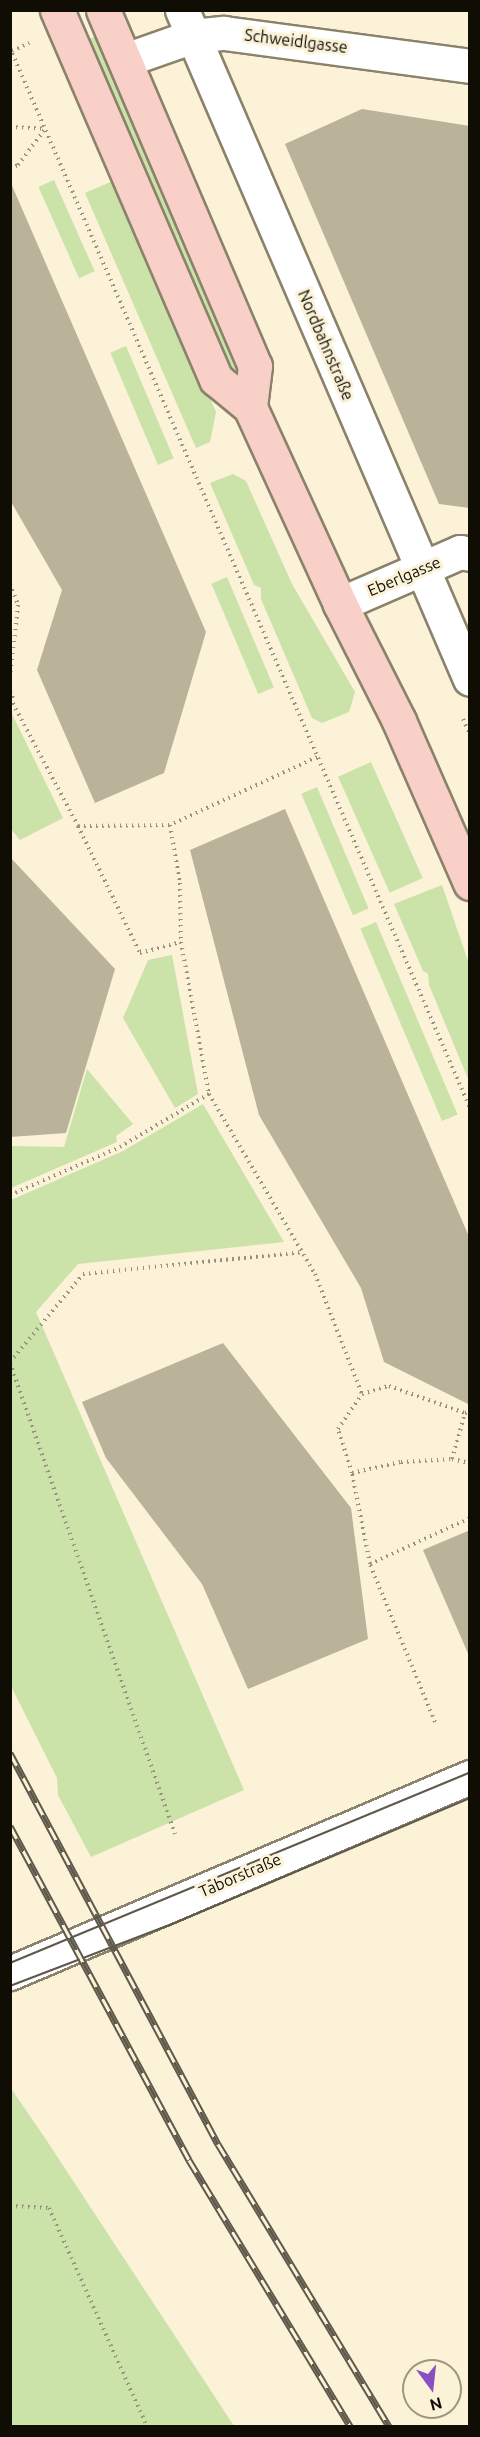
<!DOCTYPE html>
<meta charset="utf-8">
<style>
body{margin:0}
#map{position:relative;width:480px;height:2437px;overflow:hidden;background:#fbf2d8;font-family:Ubuntu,sans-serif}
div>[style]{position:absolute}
.green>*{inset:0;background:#cbe2a9;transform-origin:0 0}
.building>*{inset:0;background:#bab299}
.path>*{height:4px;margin-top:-2px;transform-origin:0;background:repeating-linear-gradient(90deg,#98917f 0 1.5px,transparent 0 6px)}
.roads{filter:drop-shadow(2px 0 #8a826b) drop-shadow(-2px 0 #8a826b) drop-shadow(0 2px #8a826b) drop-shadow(0 -2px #8a826b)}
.minor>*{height:33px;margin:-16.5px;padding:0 16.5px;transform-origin:16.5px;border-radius:16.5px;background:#fff}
.secondary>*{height:33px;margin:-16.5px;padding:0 16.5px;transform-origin:16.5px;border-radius:16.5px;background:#f9d0c8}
.tram>*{height:1.5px;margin:-0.75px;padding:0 0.75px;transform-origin:0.75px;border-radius:0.75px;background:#5e594b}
.rail>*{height:7px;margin-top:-3.5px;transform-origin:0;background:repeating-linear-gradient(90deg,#fbf2d8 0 14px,#5e594b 0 28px);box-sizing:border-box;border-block:2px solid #5e594b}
span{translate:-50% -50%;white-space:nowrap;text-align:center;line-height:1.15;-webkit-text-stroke:6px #fbf2d8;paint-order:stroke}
.street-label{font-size:16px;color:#100d05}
.frame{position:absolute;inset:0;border:12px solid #100d05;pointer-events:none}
.north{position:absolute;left:402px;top:2359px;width:60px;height:60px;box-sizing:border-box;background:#fbf2d8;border:2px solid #9d9684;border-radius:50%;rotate:165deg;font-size:16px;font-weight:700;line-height:24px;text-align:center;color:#100d05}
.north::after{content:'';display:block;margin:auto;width:21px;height:27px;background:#8b4dc2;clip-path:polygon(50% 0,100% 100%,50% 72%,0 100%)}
</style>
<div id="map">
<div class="green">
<i style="clip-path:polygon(99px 35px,244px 372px,235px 382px,84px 41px)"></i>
<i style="left:54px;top:180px;width:100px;height:17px;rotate:66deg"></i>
<i style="clip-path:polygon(115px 180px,216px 412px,210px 442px,196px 448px,85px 193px)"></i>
<i style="left:126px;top:346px;width:122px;height:17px;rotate:67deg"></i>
<i style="clip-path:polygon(233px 474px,246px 481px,292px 584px,355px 692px,349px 712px,322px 723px,312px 718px,261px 599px,261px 588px,254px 585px,210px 483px)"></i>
<i style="left:227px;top:577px;width:120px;height:17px;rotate:67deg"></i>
<i style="clip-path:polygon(11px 712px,63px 818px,20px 840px,11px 829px)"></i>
<i style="left:371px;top:762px;width:127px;height:36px;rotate:66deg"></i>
<i style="left:317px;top:787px;width:132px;height:17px;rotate:67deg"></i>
<i style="clip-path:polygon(442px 885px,469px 964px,469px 1081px,429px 985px,428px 974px,423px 971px,394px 904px)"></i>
<i style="left:376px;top:922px;width:209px;height:17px;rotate:67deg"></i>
<i style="clip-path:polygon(172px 955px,198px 1094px,175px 1108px,123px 1018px,148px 960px)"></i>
<i style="clip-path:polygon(87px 1069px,133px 1124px,116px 1136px,117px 1142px,11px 1188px,11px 1146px,64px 1147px)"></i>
<i style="clip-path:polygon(203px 1104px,284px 1242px,78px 1264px,36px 1312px,244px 1790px,91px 1857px,58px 1795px,57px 1778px,11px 1686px,11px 1200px,123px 1151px)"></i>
<i style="clip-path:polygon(10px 2087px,45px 2138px,234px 2426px,11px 2426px)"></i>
</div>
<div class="building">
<i style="clip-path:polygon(362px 109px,470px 126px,470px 508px,439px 504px,285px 144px)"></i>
<i style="clip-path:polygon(10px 181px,206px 632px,164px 773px,95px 803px,37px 670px,62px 590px,10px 500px)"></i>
<i style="clip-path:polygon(285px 809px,470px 1239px,470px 1405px,384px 1362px,361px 1288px,259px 1115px,190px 850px)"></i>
<i style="clip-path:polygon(10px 857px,115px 969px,66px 1133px,10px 1137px)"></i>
<i style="clip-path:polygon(223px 1343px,351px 1508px,368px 1639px,248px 1689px,202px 1584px,106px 1458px,82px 1402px)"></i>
<i style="clip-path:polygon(470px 1530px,470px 1658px,423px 1550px)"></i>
</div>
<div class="path">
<i style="left:10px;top:48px;width:1156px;rotate:66.54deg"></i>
<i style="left:12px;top:51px;width:19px;rotate:-25deg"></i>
<i style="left:10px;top:127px;width:35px;rotate:3deg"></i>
<i style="left:10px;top:168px;width:9px;rotate:-21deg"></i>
<i style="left:18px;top:165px;width:45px;rotate:-53.1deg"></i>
<i style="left:10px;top:584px;width:22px;rotate:69deg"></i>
<i style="left:18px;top:605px;width:72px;rotate:96.3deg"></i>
<i style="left:10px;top:691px;width:8px;rotate:67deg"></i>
<i style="left:10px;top:698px;width:145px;rotate:62deg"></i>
<i style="left:78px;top:826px;width:92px;rotate:-0.6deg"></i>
<i style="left:463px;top:719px;width:17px;rotate:66deg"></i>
<i style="left:317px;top:757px;width:162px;rotate:155.2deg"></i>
<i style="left:170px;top:825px;width:59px;rotate:80.2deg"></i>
<i style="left:180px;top:883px;width:59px;rotate:89deg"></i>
<i style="left:181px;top:942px;width:155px;rotate:79.6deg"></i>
<i style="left:209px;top:1094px;width:209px;rotate:59.5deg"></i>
<i style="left:315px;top:1274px;width:129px;rotate:68.6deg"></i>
<i style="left:362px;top:1394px;width:28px;rotate:-17deg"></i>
<i style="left:389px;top:1386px;width:81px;rotate:19.6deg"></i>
<i style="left:78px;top:826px;width:141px;rotate:64deg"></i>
<i style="left:140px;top:953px;width:42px;rotate:-15deg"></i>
<i style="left:10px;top:1195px;width:120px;rotate:-23.6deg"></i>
<i style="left:120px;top:1147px;width:104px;rotate:-30.8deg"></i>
<i style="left:10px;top:1362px;width:114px;rotate:-50.3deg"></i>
<i style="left:83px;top:1274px;width:220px;rotate:-5.7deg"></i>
<i style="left:10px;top:1363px;width:499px;rotate:70.7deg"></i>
<i style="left:452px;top:1459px;width:18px;rotate:13deg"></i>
<i style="left:352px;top:1473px;width:46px;rotate:-107.7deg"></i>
<i style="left:338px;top:1429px;width:42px;rotate:-55.6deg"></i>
<i style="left:370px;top:1564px;width:110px;rotate:-24.7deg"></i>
<i style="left:435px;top:1722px;width:171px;rotate:-112.4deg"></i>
<i style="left:370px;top:1564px;width:93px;rotate:-101.2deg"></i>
<i style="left:352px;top:1473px;width:50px;rotate:-12.7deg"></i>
<i style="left:401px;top:1462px;width:51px;rotate:-3.4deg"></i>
<i style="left:452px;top:1459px;width:48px;rotate:-74.2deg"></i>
<i style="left:465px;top:1413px;width:5px;rotate:-11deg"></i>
<i style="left:10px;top:2206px;width:39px;rotate:3deg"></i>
<i style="left:49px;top:2208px;width:239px;rotate:65.8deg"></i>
</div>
<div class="roads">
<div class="minor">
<i style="left:182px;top:10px;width:728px;rotate:66.71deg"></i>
<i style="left:125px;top:60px;width:72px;rotate:-19.4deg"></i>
<i style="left:193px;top:36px;width:31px;rotate:-6deg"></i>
<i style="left:224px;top:33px;width:248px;rotate:7.6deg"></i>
<i style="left:340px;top:604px;width:131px;rotate:-23.4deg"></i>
<i style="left:460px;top:552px;width:10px;rotate:11deg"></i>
<i style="left:10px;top:1973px;width:500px;rotate:-23.08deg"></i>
</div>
<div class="secondary">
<i style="left:57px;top:10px;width:402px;rotate:66.7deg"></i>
<i style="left:216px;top:379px;width:44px;rotate:39.5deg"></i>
<i style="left:250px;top:407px;width:217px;rotate:65.4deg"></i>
<i style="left:340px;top:604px;width:131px;rotate:63.2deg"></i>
<i style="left:399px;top:721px;width:177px;rotate:66.3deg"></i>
<i style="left:103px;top:10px;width:387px;rotate:66.9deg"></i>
<i style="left:255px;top:366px;width:41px;rotate:97deg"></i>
</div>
</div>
<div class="tram">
<i style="left:10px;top:1963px;width:498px;rotate:-22.5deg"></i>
<i style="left:10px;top:1986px;width:171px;rotate:-20.9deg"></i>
<i style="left:170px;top:1925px;width:326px;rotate:-22.9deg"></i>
</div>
<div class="rail">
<i style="left:10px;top:1753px;width:443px;rotate:62deg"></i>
<i style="left:218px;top:2144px;width:330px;rotate:58.8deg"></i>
<i style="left:10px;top:1826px;width:379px;rotate:61.8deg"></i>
<i style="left:189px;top:2160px;width:311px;rotate:58.8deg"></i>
</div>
<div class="street-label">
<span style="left:296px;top:41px;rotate:7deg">Schweidlgasse</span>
<span style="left:326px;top:345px;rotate:67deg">Nordbahnstraße</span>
<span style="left:404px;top:576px;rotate:-23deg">Eberlgasse</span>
<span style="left:240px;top:1875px;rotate:-23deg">Taborstraße</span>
</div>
<div class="frame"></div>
<div class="north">N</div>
</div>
